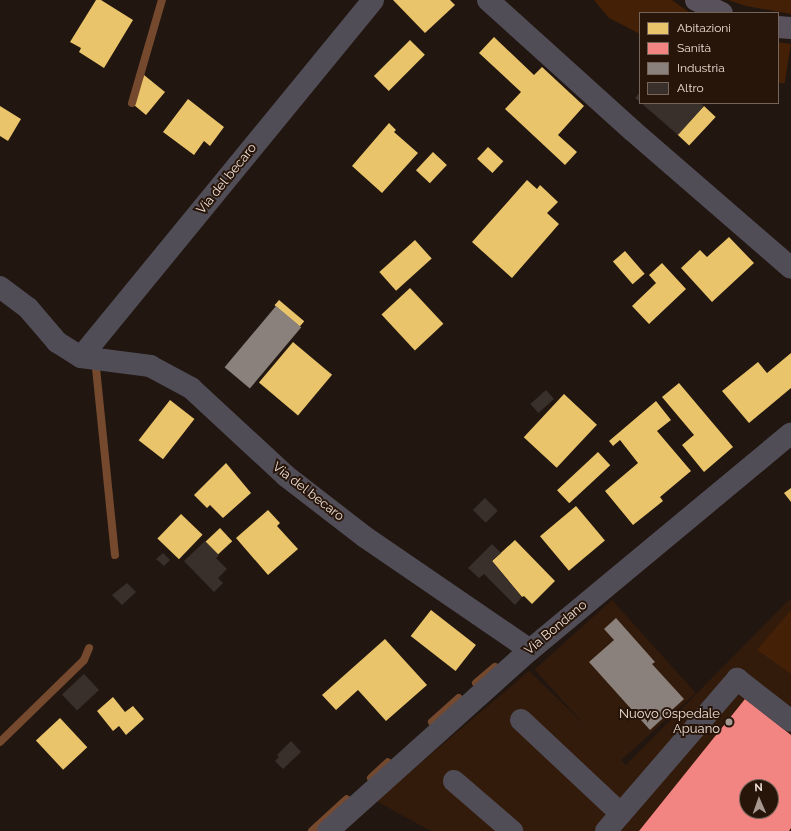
<!DOCTYPE html>
<meta charset="utf-8">
<style>
body{margin:0}
#map{position:relative;width:791px;height:831px;overflow:hidden;background:#211610;font-family:Raleway,sans-serif}
div>[style]{position:absolute}
.built>*{inset:0;background:#331b0c;transform-origin:0 0}
.green>*{inset:0;background:#432006;transform-origin:0 0}
.homes>*{inset:0;background:#e9c46a;transform-origin:0 0}
.health>*{inset:0;background:#f28482}
.industry>*{inset:0;background:#8a817c;transform-origin:0 0}
.stream>*{height:8px;margin:-4px;padding:0 4px;transform-origin:4px;border-radius:4px;background:#74492e}
.building>*{inset:0;background:#3a302b;transform-origin:0 0}
.minor>*{height:22px;margin:-11px;padding:0 11px;transform-origin:11px;border-radius:11px;background:#514d57}
.highway>*{height:22px;margin:-11px;padding:0 11px;transform-origin:11px;border-radius:11px;background:#59525d}
.dots>*{width:11px;height:11px;translate:-50% -50%;box-sizing:border-box;border:2px solid #281509;border-radius:50%}
span{translate:-50% -50%;white-space:nowrap;text-align:center;line-height:1.15;-webkit-text-stroke:4px #281509;paint-order:stroke}
.street-label{font-size:13px;color:#ecded6}
.poi-label{font-size:13px;color:#ecded6}
.right{translate:-100% -50%;text-align:right}
.legend{position:absolute;left:639px;top:12px;width:140px;height:92px;box-sizing:border-box;background:#281509;border:1px solid #76655b;margin:0;padding:5px 7px;list-style:none;font-size:12px;color:#ecded6}
.legend li{display:flex;align-items:center;gap:8px;height:20px}
.legend b{width:20px;border:1px solid #76655b}
.north{position:absolute;left:739px;top:779px;width:40px;height:40px;box-sizing:border-box;background:#281509;border:1px solid #76655b;border-radius:50%;rotate:358deg;font-size:11px;font-weight:700;line-height:16px;text-align:center;color:#ecded6}
.north::after{content:'';display:block;margin:auto;width:14px;height:18px;background:#a59891;clip-path:polygon(50% 0,100% 100%,50% 72%,0 100%)}
</style>
<div id="map">
<div class="built">
<i style="clip-path:polygon(evenodd,791px 598px,791px 831px,431px 831px,376px 801px,529px 671px,626px 765px,791px 598px,747px 787px,771px 787px,771px 811px,747px 811px,747px 787px)"></i>
<i style="left:612px;top:600px;width:125px;height:104px;rotate:48deg"></i>
</div>
<div class="green">
<i style="clip-path:polygon(594px 0,672px 0,690px 13px,640px 13px,640px 34px,609px 18px)"></i>
<i style="clip-path:polygon(728px 0,791px 0,791px 14px,746px 6px)"></i>
<i style="left:778px;top:42px;width:13px;height:40px;rotate:9deg"></i>
<i style="clip-path:polygon(791px 610px,791px 674px,757px 650px)"></i>
</div>
<div class="homes">
<i style="clip-path:polygon(96px 0,101px 0,133px 20px,104px 68px,79px 52px,81px 48px,70px 42px)"></i>
<i style="clip-path:polygon(393px 0,450px 0,455px 5px,425px 33px)"></i>
<i style="clip-path:polygon(494px 37px,534px 75px,542px 67px,584px 106px,558px 135px,577px 152px,565px 165px,505px 109px,521px 92px,479px 53px)"></i>
<i style="left:410px;top:40px;width:21px;height:51px;rotate:45deg"></i>
<i style="clip-path:polygon(144px 75px,165px 92px,146px 115px,134px 105px)"></i>
<i style="clip-path:polygon(188px 99px,224px 127px,210px 146px,204px 141px,194px 155px,163px 132px)"></i>
<i style="clip-path:polygon(0 106px,21px 119px,8px 141px,0 136px)"></i>
<i style="left:704px;top:106px;width:16px;height:39px;rotate:43deg"></i>
<i style="clip-path:polygon(389px 123px,396px 130px,394px 132px,418px 153px,382px 193px,352px 166px)"></i>
<i style="left:488px;top:147px;width:21px;height:16px;rotate:43deg"></i>
<i style="left:433px;top:152px;width:19px;height:25px;rotate:43deg"></i>
<i style="clip-path:polygon(527px 180px,537px 189px,540px 185px,558px 202px,547px 213px,559px 224px,512px 278px,472px 242px)"></i>
<i style="clip-path:polygon(729px 237px,754px 263px,712px 302px,681px 268px,700px 250px,707px 257px)"></i>
<i style="left:415px;top:240px;width:25px;height:48px;rotate:48deg"></i>
<i style="left:625px;top:251px;width:30px;height:16px;rotate:49deg"></i>
<i style="clip-path:polygon(662px 263px,686px 289px,649px 324px,632px 306px,656px 283px,649px 275px)"></i>
<i style="left:410px;top:288px;width:49px;height:39px;rotate:47deg"></i>
<i style="left:279px;top:300px;width:33px;height:7px;rotate:40deg"></i>
<i style="left:293px;top:342px;width:51px;height:53px;rotate:40deg"></i>
<i style="clip-path:polygon(791px 353px,791px 388px,749px 423px,722px 391px,758px 362px,767px 373px)"></i>
<i style="clip-path:polygon(679px 383px,733px 447px,704px 472px,682px 445px,694px 435px,662px 397px)"></i>
<i style="left:564px;top:394px;width:45px;height:59px;rotate:43deg"></i>
<i style="left:170px;top:400px;width:31px;height:51px;rotate:38deg"></i>
<i style="clip-path:polygon(656px 401px,671px 420px,657px 431px,691px 471px,660px 497px,663px 501px,633px 525px,605px 491px,638px 463px,620px 440px,613px 446px,609px 441px)"></i>
<i style="left:598px;top:452px;width:18px;height:56px;rotate:47deg"></i>
<i style="clip-path:polygon(226px 463px,251px 493px,223px 518px,210px 505px,207px 508px,194px 495px)"></i>
<i style="clip-path:polygon(791px 488px,791px 502px,784px 493px)"></i>
<i style="left:576px;top:506px;width:45px;height:47px;rotate:50deg"></i>
<i style="clip-path:polygon(268px 510px,280px 523px,277px 526px,298px 549px,268px 575px,236px 538px)"></i>
<i style="left:181px;top:514px;width:30px;height:34px;rotate:44deg"></i>
<i style="left:220px;top:528px;width:18px;height:20px;rotate:47deg"></i>
<i style="clip-path:polygon(515px 540px,555px 581px,532px 604px,524px 596px,522px 597px,492px 561px)"></i>
<i style="left:431px;top:610px;width:57px;height:33px;rotate:38deg"></i>
<i style="clip-path:polygon(385px 639px,427px 685px,386px 721px,358px 690px,336px 710px,322px 695px)"></i>
<i style="clip-path:polygon(113px 697px,125px 712px,133px 706px,144px 719px,126px 735px,119px 726px,113px 731px,97px 711px)"></i>
<i style="left:60px;top:718px;width:40px;height:33px;rotate:47deg"></i>
</div>
<div class="health">
<i style="clip-path:polygon(evenodd,745px 699px,791px 735px,791px 828px,789px 831px,639px 831px,745px 699px,747px 787px,771px 787px,771px 811px,747px 811px,747px 787px)"></i>
</div>
<div class="industry">
<i style="left:276px;top:306px;width:33px;height:80px;rotate:40deg"></i>
<i style="clip-path:polygon(616px 618px,655px 662px,652px 664px,684px 699px,650px 730px,589px 662px,614px 640px,604px 629px)"></i>
</div>
<div class="stream">
<i style="left:132px;top:103px;width:107px;rotate:-73.8deg"></i>
<i style="left:96px;top:368px;width:188px;rotate:84.2deg"></i>
<i style="left:476px;top:683px;width:25px;rotate:-40deg"></i>
<i style="left:432px;top:722px;width:36px;rotate:-42deg"></i>
<i style="left:0;top:742px;width:117px;rotate:-44.3deg"></i>
<i style="left:84px;top:660px;width:13px;rotate:-67deg"></i>
<i style="left:371px;top:778px;width:23px;rotate:-43deg"></i>
<i style="left:312px;top:831px;width:47px;rotate:-42.4deg"></i>
</div>
<div class="building">
<i style="clip-path:polygon(640px 92px,640px 102px,635px 98px)"></i>
<i style="clip-path:polygon(641px 103px,700px 103px,704px 106px,678px 135px)"></i>
<i style="left:546px;top:390px;width:12px;height:21px;rotate:48deg"></i>
<i style="left:485px;top:498px;width:18px;height:17px;rotate:45deg"></i>
<i style="clip-path:polygon(205px 541px,219px 555px,216px 558px,227px 569px,218px 578px,223px 583px,214px 592px,184px 561px)"></i>
<i style="clip-path:polygon(492px 544px,501px 553px,492px 561px,522px 597px,515px 605px,484px 574px,479px 578px,468px 568px)"></i>
<i style="clip-path:polygon(163px 553px,170px 560px,164px 566px,156px 559px)"></i>
<i style="clip-path:polygon(127px 583px,136px 592px,122px 605px,112px 595px)"></i>
<i style="left:84px;top:674px;width:22px;height:30px;rotate:47deg"></i>
<i style="clip-path:polygon(291px 741px,301px 752px,283px 769px,275px 761px,279px 757px,277px 755px)"></i>
</div>
<div class="minor">
<i style="left:488px;top:0;width:195px;rotate:42.1deg"></i>
<i style="left:633px;top:131px;width:209px;rotate:40.9deg"></i>
<i style="left:0;top:287px;width:35px;rotate:37deg"></i>
<i style="left:28px;top:308px;width:45px;rotate:49.5deg"></i>
<i style="left:57px;top:342px;width:28px;rotate:32deg"></i>
<i style="left:81px;top:357px;width:70px;rotate:7.4deg"></i>
<i style="left:150px;top:366px;width:47px;rotate:28.2deg"></i>
<i style="left:191px;top:388px;width:129px;rotate:42.8deg"></i>
<i style="left:286px;top:476px;width:100px;rotate:37.7deg"></i>
<i style="left:365px;top:537px;width:200px;rotate:34.4deg"></i>
<i style="left:81px;top:357px;width:461px;rotate:-50.7deg"></i>
<i style="left:521px;top:720px;width:137px;rotate:43.2deg"></i>
<i style="left:454px;top:781px;width:77px;rotate:40.8deg"></i>
<i style="left:328px;top:831px;width:271px;rotate:-41.9deg"></i>
<i style="left:530px;top:650px;width:339px;rotate:-39.7deg"></i>
<i style="left:606px;top:831px;width:201px;rotate:-49.2deg"></i>
<i style="left:737px;top:679px;width:68px;rotate:37.9deg"></i>
</div>
<div class="highway">
<i style="left:696px;top:0;width:29px;rotate:27deg"></i>
<i style="left:778px;top:27px;width:13px;rotate:4deg"></i>
</div>
<div class="dots">
<i style="left:729px;top:722px;background:#a59891"></i>
</div>
<div class="street-label">
<span style="left:227px;top:179px;rotate:-51deg">Via del becaro</span>
<span style="left:308px;top:492px;rotate:38deg">Via del becaro</span>
<span style="left:556px;top:628px;rotate:-40deg">Via Bondano</span>
</div>
<div class="poi-label">
<span class="right" style="left:720px;top:722px">Nuovo Ospedale<br>Apuano</span>
</div>
<ul class="legend">
<li><b style="height:11px;background:#e9c46a"></b>Abitazioni</li>
<li><b style="height:11px;background:#f28482"></b>Sanità</li>
<li><b style="height:11px;background:#8a817c"></b>Industria</li>
<li><b style="height:11px;background:#3a302b"></b>Altro</li>
</ul>
<div class="north">N</div>
</div>
